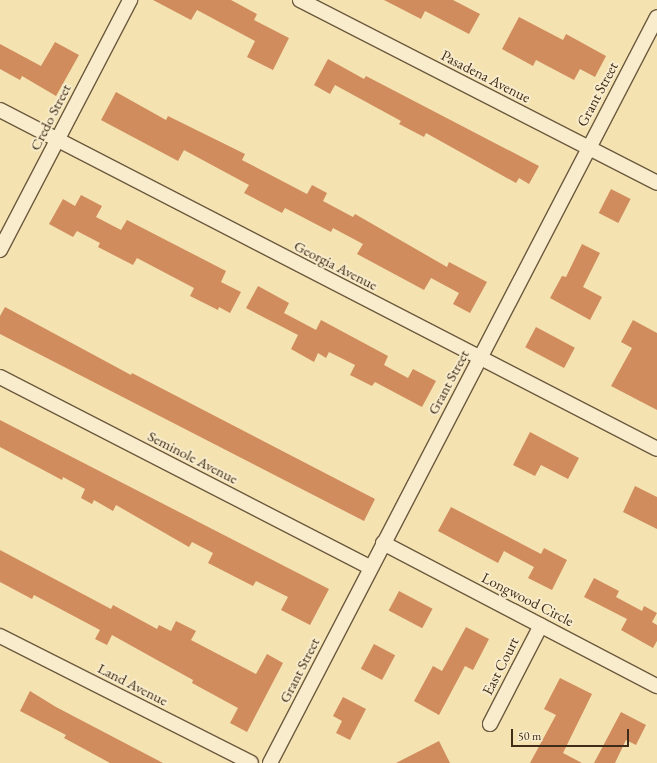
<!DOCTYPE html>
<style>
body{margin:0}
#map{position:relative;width:657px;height:763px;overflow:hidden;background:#f4e2b1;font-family:"EB Garamond",serif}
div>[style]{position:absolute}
.building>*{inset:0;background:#d18c5d;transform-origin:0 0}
.roads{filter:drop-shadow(1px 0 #6d5a3f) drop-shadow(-1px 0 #6d5a3f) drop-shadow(0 1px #6d5a3f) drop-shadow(0 -1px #6d5a3f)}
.minor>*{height:14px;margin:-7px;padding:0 7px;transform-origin:7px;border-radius:7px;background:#f8eccc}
span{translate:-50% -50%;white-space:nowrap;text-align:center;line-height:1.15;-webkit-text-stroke:4px #f8eccc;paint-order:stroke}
.street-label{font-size:15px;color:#402d19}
.scale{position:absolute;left:511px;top:729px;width:118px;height:18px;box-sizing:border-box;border:2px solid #402d19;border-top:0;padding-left:5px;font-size:12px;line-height:14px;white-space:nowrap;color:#402d19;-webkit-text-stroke:3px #f8eccc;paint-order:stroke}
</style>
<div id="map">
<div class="building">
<i style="clip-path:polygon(153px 0,231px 0,257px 14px,254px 20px,289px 38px,273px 70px,247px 57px,255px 41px,197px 10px,191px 20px)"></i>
<i style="clip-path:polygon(384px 0,453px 0,480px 14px,469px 34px,425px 11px,421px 19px)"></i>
<i style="clip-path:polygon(519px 17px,563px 40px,566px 34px,606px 56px,595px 77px,580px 69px,574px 80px,536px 60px,533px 66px,502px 49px)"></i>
<i style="clip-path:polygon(55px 42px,79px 55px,56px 96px,22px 76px,20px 80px,0 69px,0 44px,41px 66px)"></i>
<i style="clip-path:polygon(328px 59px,364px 79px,366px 76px,539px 166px,529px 184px,519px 178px,516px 183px,426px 133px,424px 137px,399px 124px,401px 121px,335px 85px,330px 94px,314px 85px)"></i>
<i style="clip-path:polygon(116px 92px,166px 120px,168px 116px,245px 154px,242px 160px,307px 194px,312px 185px,327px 193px,323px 201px,353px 217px,355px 214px,447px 267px,449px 262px,487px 282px,470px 313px,453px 304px,459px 293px,431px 278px,424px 290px,357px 254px,363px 244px,333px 228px,331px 232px,285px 208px,282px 213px,244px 193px,249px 185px,184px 150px,178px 161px,101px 120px)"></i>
<i style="left:611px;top:189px;width:22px;height:27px;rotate:27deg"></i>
<i style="clip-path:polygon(81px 195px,102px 206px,96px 217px,121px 230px,127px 220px,226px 271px,221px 282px,241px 292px,230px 313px,219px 307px,218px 310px,190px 296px,194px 288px,137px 258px,133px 265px,98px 247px,100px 243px,77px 231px,73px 237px,49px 224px,63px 199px,75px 206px)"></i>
<i style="clip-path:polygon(582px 244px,600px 253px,583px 287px,602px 297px,590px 320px,550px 298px,562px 276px,566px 277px)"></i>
<i style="clip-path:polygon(258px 286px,289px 303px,284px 313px,316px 330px,321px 320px,388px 356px,384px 365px,408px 378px,413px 369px,436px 381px,422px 407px,375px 382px,372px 386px,350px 375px,355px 365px,329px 352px,326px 358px,318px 353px,314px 362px,291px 349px,298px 335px,246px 308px)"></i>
<i style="clip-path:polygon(5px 307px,131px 375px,132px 373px,375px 499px,364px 521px,0 334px,0 316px)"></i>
<i style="clip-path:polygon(633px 320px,657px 333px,657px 410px,611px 386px,632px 348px,621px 342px)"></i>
<i style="left:536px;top:327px;width:44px;height:23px;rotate:28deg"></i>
<i style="clip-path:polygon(0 420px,329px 589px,310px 625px,281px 610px,288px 597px,256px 581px,253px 586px,208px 563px,213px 553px,192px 542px,189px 547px,116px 505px,113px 511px,94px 500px,92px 504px,81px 498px,85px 489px,63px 477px,62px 480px,0 447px)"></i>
<i style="clip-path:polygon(530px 432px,579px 458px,568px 479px,541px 465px,535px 476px,513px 465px)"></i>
<i style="clip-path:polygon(635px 486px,657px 497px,657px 529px,623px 512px)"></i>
<i style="clip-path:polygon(451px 507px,541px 554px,544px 548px,567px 560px,552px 590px,528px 578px,534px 567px,504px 551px,498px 563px,438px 531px)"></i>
<i style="clip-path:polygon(0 550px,111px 609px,113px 605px,157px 629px,159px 625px,171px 631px,176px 621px,196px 631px,191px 640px,256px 674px,267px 654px,283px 663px,247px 732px,230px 723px,238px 708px,192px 683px,193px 680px,112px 635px,107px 645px,95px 639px,100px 630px,34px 595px,32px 599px,0 582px)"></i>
<i style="clip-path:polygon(594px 578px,619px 591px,616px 597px,642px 611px,644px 606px,657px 613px,652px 622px,657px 625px,657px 641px,653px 648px,621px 630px,627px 619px,584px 597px)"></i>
<i style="left:399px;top:591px;width:38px;height:22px;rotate:28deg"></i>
<i style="clip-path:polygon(466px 627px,489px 639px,473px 670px,465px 666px,439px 715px,414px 701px,433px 666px,442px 671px)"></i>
<i style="left:374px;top:644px;width:24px;height:28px;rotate:28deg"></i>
<i style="clip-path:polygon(560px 678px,592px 694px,563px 753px,582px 763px,530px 763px,556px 715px,544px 709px)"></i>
<i style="clip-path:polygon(30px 691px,56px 707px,163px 763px,110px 763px,64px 738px,66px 735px,20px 711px)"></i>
<i style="clip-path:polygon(343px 697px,366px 709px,350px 740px,336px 733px,342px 721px,333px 716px)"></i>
<i style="clip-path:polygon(621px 712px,646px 725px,636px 745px,626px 740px,615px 763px,594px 763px)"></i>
<i style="clip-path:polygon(439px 741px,450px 763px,396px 763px)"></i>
</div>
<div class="roads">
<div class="minor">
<i style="left:300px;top:0;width:401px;rotate:27.1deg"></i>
<i style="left:0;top:110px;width:739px;rotate:27.29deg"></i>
<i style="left:0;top:250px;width:282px;rotate:-62.5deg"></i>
<i style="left:0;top:377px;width:416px;rotate:27.2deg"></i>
<i style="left:383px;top:543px;width:309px;rotate:27.6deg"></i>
<i style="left:0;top:636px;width:281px;rotate:26.8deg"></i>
<i style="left:490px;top:724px;width:111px;rotate:-62.7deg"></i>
<i style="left:270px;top:763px;width:840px;rotate:-62.58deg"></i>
</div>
</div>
<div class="street-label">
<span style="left:486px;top:76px;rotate:27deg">Pasadena Avenue</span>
<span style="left:597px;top:94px;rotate:-62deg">Grant Street</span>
<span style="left:50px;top:117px;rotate:-63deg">Credo Street</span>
<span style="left:336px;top:265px;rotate:27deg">Georgia Avenue</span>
<span style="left:448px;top:382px;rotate:-62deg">Grant Street</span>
<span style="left:193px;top:457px;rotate:27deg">Seminole Avenue</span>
<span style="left:528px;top:599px;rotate:27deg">Longwood Circle</span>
<span style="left:500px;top:666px;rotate:-63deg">East Court</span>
<span style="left:299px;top:670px;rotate:-63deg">Grant Street</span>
<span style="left:133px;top:684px;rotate:27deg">Land Avenue</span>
</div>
<div class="scale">50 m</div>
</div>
